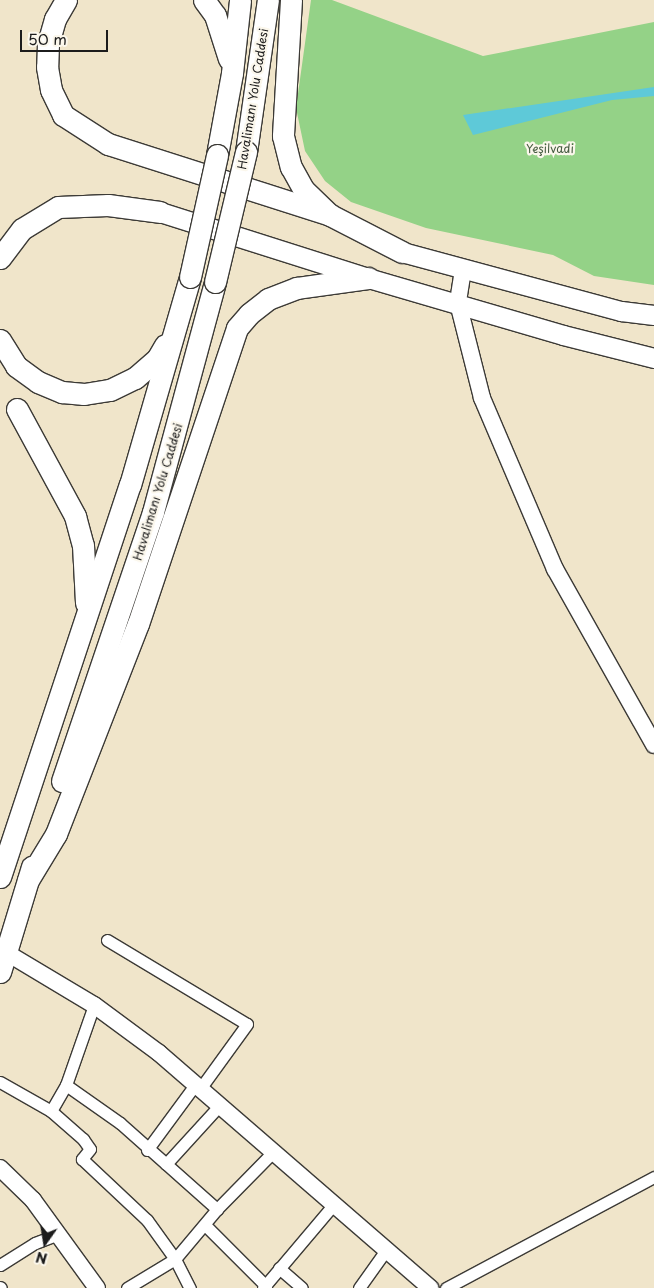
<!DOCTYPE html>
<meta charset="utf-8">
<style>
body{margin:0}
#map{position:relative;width:654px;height:1288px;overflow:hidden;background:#f0e5ca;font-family:"Playpen Sans",sans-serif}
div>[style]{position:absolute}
.green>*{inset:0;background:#94d287}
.water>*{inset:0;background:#5ec9d8}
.roads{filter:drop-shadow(1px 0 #3c3a36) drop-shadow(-1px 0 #3c3a36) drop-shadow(0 1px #3c3a36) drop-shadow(0 -1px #3c3a36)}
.street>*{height:11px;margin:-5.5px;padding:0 5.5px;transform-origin:5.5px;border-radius:5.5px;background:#fff}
.secondary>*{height:16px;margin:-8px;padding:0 8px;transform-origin:8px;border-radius:8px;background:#fff}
.primary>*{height:19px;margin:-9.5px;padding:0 9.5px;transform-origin:9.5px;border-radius:9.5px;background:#fff}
.highway>*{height:21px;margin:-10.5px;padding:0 10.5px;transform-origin:10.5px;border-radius:10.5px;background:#fff}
.bridges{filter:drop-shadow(1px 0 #3c3a36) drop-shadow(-1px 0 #3c3a36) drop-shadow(0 1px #3c3a36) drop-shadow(0 -1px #3c3a36)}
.highway-bridge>*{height:21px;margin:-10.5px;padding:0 10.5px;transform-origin:10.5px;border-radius:10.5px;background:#fff}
span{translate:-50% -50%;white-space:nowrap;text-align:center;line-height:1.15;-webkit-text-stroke:4.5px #fbf7ec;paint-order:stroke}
.street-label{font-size:12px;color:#1c1c1c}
.park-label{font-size:12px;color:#465c41}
.north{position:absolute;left:20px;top:1218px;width:50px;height:50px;-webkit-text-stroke:4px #fbf7ec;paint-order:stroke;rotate:193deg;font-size:14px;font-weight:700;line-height:20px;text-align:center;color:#1c1c1c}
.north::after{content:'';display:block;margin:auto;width:18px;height:22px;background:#1c1c1c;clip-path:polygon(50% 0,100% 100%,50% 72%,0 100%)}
.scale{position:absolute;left:20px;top:30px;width:88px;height:22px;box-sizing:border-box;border:2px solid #1c1c1c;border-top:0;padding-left:6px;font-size:15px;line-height:18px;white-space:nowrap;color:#1c1c1c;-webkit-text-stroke:4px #fbf7ec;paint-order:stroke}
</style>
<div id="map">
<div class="green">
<i style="clip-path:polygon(311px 0,332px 0,483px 56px,654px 22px,654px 285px,594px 276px,553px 255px,426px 228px,351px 202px,325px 181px,305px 151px,296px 108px)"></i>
</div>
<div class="water">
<i style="clip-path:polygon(654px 87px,654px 96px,612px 100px,473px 135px,463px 115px)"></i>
</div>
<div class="roads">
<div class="street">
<i style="left:107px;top:940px;width:163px;rotate:31deg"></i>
<i style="left:247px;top:1024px;width:80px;rotate:125.9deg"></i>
<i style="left:0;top:1082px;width:59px;rotate:29.6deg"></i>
<i style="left:51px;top:1111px;width:30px;rotate:-60deg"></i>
<i style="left:66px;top:1085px;width:85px;rotate:-70.7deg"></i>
<i style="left:66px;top:1085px;width:66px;rotate:35.1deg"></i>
<i style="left:120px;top:1123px;width:130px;rotate:41.6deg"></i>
<i style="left:51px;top:1111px;width:43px;rotate:41.2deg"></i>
<i style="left:83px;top:1139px;width:12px;rotate:55deg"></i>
<i style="left:90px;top:1149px;width:13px;rotate:129deg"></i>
<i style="left:82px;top:1159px;width:89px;rotate:43.2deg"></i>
<i style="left:147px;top:1220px;width:48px;rotate:54.3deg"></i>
<i style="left:175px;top:1259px;width:65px;rotate:-50deg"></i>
<i style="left:217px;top:1209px;width:78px;rotate:-45.5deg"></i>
<i style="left:147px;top:1150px;width:81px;rotate:-53.6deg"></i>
<i style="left:166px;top:1164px;width:79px;rotate:-47.6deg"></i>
<i style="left:206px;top:1226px;width:85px;rotate:45deg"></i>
<i style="left:0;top:1265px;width:41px;rotate:-32.2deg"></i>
<i style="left:35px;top:1243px;width:25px;rotate:-21deg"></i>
<i style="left:279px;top:1268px;width:30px;rotate:41deg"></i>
<i style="left:0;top:1287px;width:1px;rotate:45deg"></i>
<i style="left:127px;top:1288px;width:56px;rotate:-31.1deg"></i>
<i style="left:175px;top:1259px;width:33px;rotate:63deg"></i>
<i style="left:263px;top:1288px;width:110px;rotate:-49.8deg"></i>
<i style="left:359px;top:1288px;width:47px;rotate:-54.6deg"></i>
<i style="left:446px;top:1288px;width:236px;rotate:-28.1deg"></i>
</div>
<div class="secondary">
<i style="left:463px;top:270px;width:33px;rotate:99deg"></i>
<i style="left:458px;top:303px;width:98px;rotate:75.8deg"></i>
<i style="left:482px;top:398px;width:186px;rotate:66.9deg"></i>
<i style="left:555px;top:569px;width:202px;rotate:60.6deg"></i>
<i style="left:7px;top:953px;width:101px;rotate:30.9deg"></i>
<i style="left:94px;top:1005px;width:81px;rotate:36.4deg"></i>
<i style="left:159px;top:1053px;width:359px;rotate:40.9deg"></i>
<i style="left:0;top:1168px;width:46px;rotate:44.1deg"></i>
<i style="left:33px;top:1200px;width:109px;rotate:54deg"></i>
</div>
<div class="primary">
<i style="left:160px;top:212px;width:218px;rotate:17.6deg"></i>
<i style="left:368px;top:278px;width:203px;rotate:16.3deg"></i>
<i style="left:563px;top:335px;width:94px;rotate:14.2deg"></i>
<i style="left:402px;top:252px;width:227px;rotate:15.1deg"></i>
<i style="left:621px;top:311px;width:33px;rotate:7deg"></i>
</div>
<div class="highway">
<i style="left:66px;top:0;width:22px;rotate:120deg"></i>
<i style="left:55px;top:19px;width:26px;rotate:106deg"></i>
<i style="left:48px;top:44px;width:23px;rotate:92deg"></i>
<i style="left:47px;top:67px;width:23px;rotate:80deg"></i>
<i style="left:51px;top:90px;width:28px;rotate:64deg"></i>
<i style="left:63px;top:115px;width:54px;rotate:32.8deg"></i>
<i style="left:108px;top:144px;width:233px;rotate:17.7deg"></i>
<i style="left:204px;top:0;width:19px;rotate:54deg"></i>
<i style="left:215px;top:15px;width:46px;rotate:72.3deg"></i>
<i style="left:291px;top:0;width:136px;rotate:93.4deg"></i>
<i style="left:283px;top:136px;width:32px;rotate:76deg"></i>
<i style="left:291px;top:167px;width:26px;rotate:61deg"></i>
<i style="left:304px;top:190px;width:36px;rotate:44deg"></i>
<i style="left:330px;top:215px;width:81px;rotate:27.2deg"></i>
<i style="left:246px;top:152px;width:154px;rotate:-81.8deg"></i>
<i style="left:217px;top:155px;width:83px;rotate:-79.6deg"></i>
<i style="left:232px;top:73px;width:73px;rotate:-83.7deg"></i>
<i style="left:0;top:258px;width:36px;rotate:-53deg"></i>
<i style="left:22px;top:229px;width:42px;rotate:-31.4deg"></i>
<i style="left:58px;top:207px;width:50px;rotate:-2.3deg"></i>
<i style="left:108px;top:205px;width:52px;rotate:7.7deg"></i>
<i style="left:0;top:340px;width:31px;rotate:58deg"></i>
<i style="left:16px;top:366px;width:27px;rotate:36deg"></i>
<i style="left:38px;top:382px;width:26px;rotate:23deg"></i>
<i style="left:62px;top:392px;width:22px;rotate:5deg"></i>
<i style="left:84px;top:394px;width:26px;rotate:-9deg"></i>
<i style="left:110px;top:390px;width:28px;rotate:-26deg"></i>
<i style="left:135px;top:378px;width:29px;rotate:-41deg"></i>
<i style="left:157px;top:359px;width:16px;rotate:-60deg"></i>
<i style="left:17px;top:409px;width:122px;rotate:61.5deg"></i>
<i style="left:75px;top:516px;width:30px;rotate:75deg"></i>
<i style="left:83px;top:545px;width:58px;rotate:87deg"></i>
<i style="left:62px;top:781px;width:284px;rotate:-71.3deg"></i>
<i style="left:153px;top:512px;width:238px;rotate:-74.9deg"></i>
<i style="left:0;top:877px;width:413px;rotate:-71.7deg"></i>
<i style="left:130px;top:485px;width:216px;rotate:-73.9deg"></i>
<i style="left:28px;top:880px;width:54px;rotate:-58.7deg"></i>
<i style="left:56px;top:834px;width:225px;rotate:-68.7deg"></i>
<i style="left:138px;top:624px;width:312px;rotate:-71.5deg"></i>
<i style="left:237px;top:328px;width:18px;rotate:-49deg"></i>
<i style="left:249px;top:314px;width:24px;rotate:-38deg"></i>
<i style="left:268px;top:299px;width:31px;rotate:-21deg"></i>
<i style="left:297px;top:288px;width:72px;rotate:-8deg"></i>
<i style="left:0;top:972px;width:110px;rotate:-73.1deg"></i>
</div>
</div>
<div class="bridges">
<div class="highway-bridge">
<i style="left:190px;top:277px;width:125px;rotate:-77.5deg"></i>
<i style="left:215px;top:282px;width:134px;rotate:-76.6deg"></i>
</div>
</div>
<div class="street-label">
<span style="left:253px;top:99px;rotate:-81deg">Havalimanı Yolu Caddesi</span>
<span style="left:158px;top:492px;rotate:-73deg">Havalimanı Yolu Caddesi</span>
</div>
<div class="park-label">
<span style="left:550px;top:149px">Yeşilvadi</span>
</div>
<div class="north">N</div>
<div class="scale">50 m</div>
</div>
